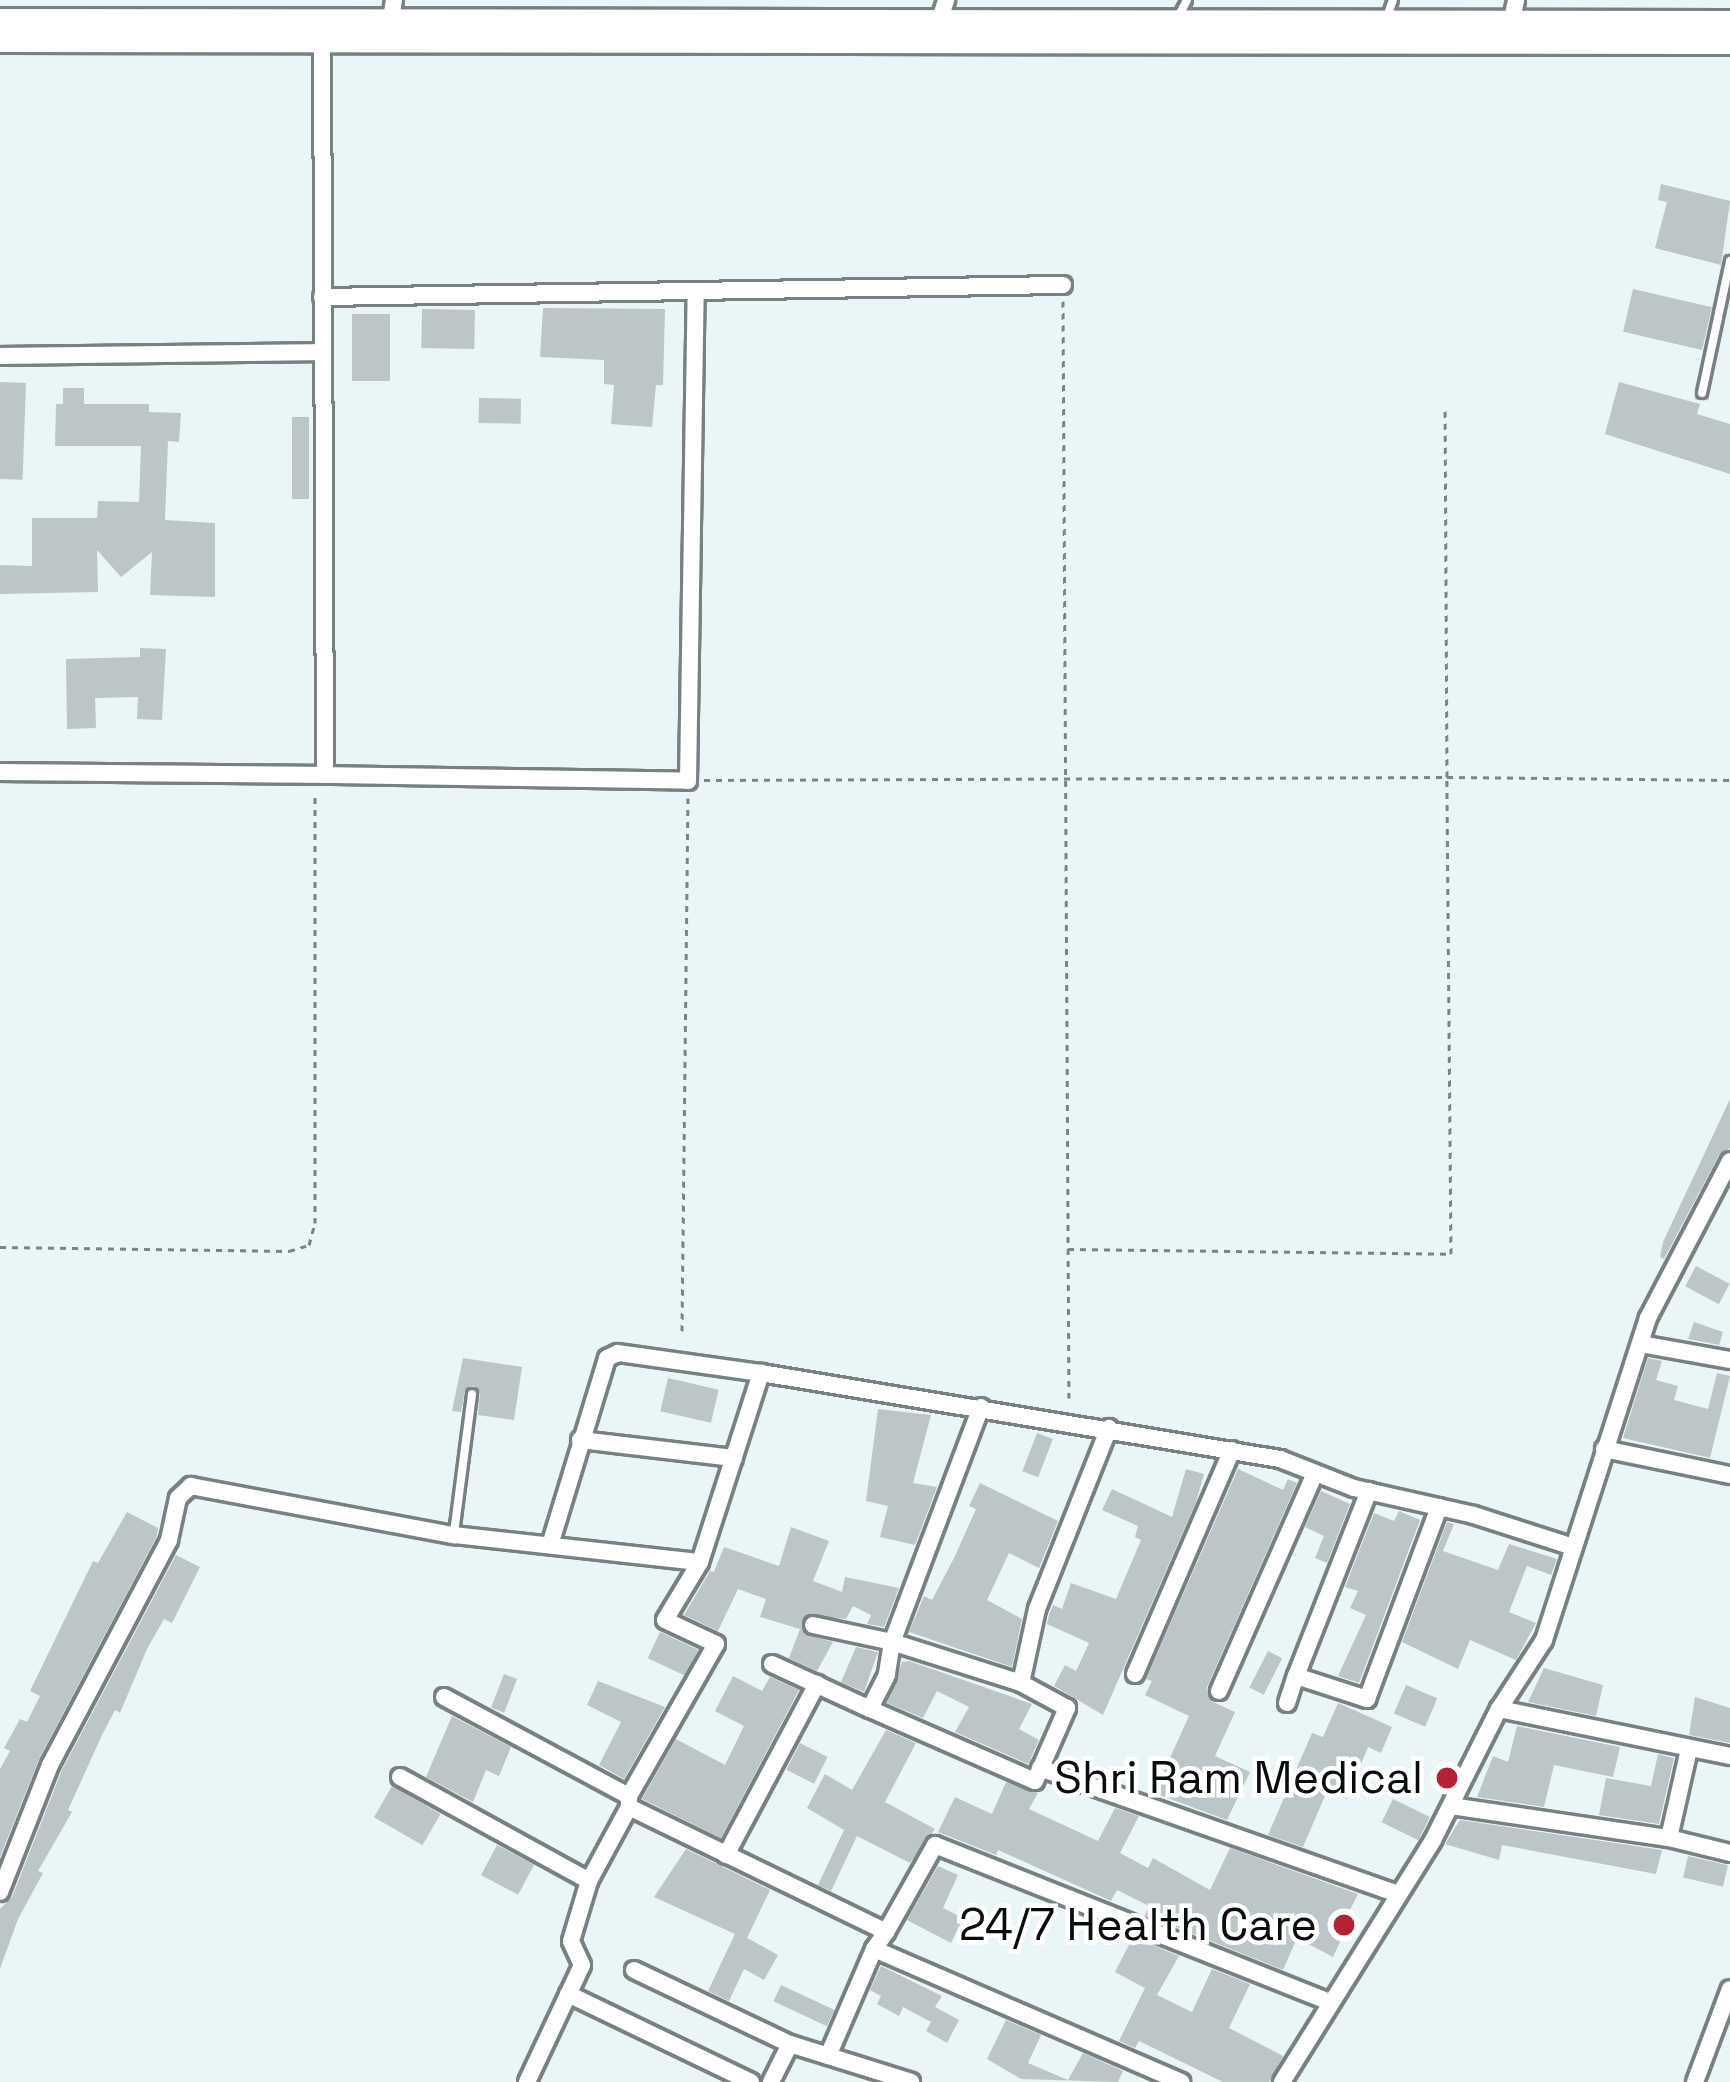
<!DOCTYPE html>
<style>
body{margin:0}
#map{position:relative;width:1730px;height:2082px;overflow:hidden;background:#eaf5f7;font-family:"Space Grotesk",sans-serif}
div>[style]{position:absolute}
.building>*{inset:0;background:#bcc6c8;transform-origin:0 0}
.path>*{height:3px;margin-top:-1.5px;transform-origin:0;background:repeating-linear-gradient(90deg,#7c8385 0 6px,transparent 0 12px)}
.roads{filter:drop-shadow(3px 0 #778182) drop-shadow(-3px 0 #778182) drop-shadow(0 3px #778182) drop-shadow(0 -3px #778182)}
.lane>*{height:8px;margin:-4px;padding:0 4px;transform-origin:4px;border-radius:4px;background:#fff}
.street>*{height:16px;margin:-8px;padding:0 8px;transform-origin:8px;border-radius:8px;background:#fff}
.primary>*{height:24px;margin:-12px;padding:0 12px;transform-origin:12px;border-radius:12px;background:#fff}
.dots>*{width:33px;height:33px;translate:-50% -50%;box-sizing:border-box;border:6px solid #fff;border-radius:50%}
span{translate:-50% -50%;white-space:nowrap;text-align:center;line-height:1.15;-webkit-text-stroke:9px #fff;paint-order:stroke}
.poi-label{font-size:45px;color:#090c0d}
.right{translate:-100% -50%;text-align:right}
</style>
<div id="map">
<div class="building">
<i style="clip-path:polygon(1661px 184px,1730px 201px,1721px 265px,1655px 248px,1667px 202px,1658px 200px)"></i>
<i style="left:1633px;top:289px;width:81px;height:44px;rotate:13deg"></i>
<i style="clip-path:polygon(543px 308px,665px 309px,663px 385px,656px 385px,652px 427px,611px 424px,614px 385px,604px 384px,604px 360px,540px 357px)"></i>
<i style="left:422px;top:309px;width:53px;height:39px;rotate:1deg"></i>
<i style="left:352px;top:314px;width:38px;height:67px"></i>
<i style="left:0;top:382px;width:26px;height:97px;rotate:2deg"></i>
<i style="clip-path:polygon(1619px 382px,1700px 404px,1697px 414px,1730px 424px,1730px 474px,1605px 434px)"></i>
<i style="clip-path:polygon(63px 388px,84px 388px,84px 404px,149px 404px,149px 412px,181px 413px,179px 442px,168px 441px,165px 520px,215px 523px,215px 597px,150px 595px,152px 552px,121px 577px,97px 550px,98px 592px,0 594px,0 565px,32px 566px,32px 518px,97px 518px,98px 501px,139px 502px,141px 446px,55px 446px,56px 404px,63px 404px)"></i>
<i style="left:479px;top:398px;width:42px;height:25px;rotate:1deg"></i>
<i style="left:292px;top:417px;width:17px;height:82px"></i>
<i style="clip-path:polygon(140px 648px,166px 649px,162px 720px,137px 719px,138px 697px,95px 698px,96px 728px,67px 729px,66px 659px,140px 657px)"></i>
<i style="clip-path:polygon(1730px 1099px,1730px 1148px,1719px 1155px,1664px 1259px,1660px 1257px,1663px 1242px)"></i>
<i style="left:1696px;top:1266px;width:38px;height:23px;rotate:28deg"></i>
<i style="clip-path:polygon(1694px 1322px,1723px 1332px,1719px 1345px,1688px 1339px)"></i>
<i style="clip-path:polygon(463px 1358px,522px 1367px,514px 1420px,478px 1415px,480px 1394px,474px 1386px,465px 1390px,461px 1412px,452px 1411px)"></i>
<i style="clip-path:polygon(1648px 1358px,1662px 1361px,1656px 1380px,1678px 1386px,1674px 1400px,1708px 1409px,1717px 1373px,1730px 1376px,1710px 1458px,1623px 1438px)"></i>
<i style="left:668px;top:1378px;width:52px;height:34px;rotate:13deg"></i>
<i style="clip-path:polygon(878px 1409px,931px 1415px,913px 1483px,937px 1487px,915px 1545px,880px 1537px,888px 1506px,866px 1501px)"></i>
<i style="left:1037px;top:1433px;width:17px;height:41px;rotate:21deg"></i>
<i style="clip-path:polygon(1186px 1469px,1204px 1474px,1196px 1502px,1103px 1715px,1054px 1686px,1065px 1665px,1076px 1671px,1089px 1643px,1047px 1624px,1049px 1615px,1053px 1605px,1062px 1609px,1071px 1583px,1116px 1599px,1141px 1540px,1135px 1537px,1138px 1526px,1102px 1510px,1112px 1489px,1172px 1517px)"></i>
<i style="clip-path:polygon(1238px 1469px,1283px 1490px,1288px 1479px,1297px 1483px,1207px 1687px,1211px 1701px,1235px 1712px,1215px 1756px,1250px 1772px,1227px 1820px,1154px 1793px,1189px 1716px,1145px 1695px,1152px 1681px,1146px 1679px)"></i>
<i style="clip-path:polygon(980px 1483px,1058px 1521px,1039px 1568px,1009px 1553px,987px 1600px,1022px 1619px,1012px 1667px,909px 1632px,924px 1596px,932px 1600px,955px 1556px,976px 1509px,969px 1506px)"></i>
<i style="clip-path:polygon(1321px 1491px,1350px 1504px,1327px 1563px,1315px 1558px,1324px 1536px,1305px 1527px)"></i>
<i style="clip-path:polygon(1399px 1511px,1420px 1520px,1359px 1683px,1338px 1676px,1366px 1615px,1350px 1608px,1358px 1591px,1345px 1587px,1374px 1513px,1394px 1521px)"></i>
<i style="clip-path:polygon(127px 1512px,158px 1528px,157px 1536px,39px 1759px,0 1857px,0 1769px,10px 1751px,4px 1748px,20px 1719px,27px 1722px,40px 1696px,30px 1691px,93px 1561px,98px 1563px)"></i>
<i style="clip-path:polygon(1447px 1522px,1454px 1524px,1443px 1551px,1498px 1570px,1509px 1544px,1557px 1559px,1551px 1575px,1527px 1566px,1509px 1612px,1536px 1623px,1516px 1660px,1470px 1640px,1458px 1669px,1402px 1642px)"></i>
<i style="clip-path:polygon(791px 1527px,829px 1541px,813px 1581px,842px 1592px,845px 1577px,899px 1588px,884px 1627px,867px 1624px,871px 1615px,853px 1606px,846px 1619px,804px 1616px,804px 1634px,833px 1642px,817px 1671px,789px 1658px,800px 1629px,760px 1617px,766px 1599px,738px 1589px,718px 1631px,684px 1615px,710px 1571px,714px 1572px,724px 1547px,779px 1566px)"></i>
<i style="clip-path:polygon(176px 1555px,200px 1567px,172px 1623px,164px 1619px,147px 1649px,120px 1713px,115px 1710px,103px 1733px,68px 1810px,72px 1812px,38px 1871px,43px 1873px,18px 1919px,0 1969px,0 1909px,12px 1897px,62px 1770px)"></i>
<i style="left:660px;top:1632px;width:42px;height:29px;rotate:25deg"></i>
<i style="clip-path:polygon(856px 1647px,878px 1652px,864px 1692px,841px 1682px)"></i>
<i style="left:1268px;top:1651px;width:16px;height:41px;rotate:27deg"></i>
<i style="clip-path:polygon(909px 1661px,1032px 1704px,1019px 1729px,1039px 1740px,1028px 1764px,955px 1732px,969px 1707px,937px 1691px,923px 1718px,887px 1703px,902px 1662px)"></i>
<i style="clip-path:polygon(1544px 1668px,1603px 1685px,1596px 1716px,1528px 1702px)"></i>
<i style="left:504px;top:1674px;width:14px;height:36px;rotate:21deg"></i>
<i style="clip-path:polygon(733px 1676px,762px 1691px,770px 1677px,799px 1690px,721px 1838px,642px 1799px,676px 1739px,725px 1765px,744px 1726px,715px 1711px)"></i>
<i style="clip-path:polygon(598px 1681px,665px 1707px,624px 1779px,599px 1765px,621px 1722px,587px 1705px)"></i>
<i style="left:1406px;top:1685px;width:34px;height:31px;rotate:23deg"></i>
<i style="clip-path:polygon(1695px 1697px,1730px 1708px,1730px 1743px,1689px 1735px)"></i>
<i style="clip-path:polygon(1338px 1703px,1392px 1727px,1381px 1753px,1368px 1747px,1347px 1799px,1327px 1791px,1303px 1847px,1268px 1835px,1312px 1733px,1323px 1737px)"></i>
<i style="clip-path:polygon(452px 1716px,511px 1747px,499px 1776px,486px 1770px,473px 1802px,426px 1777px)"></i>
<i style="clip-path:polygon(1517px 1726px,1620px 1747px,1613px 1777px,1554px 1765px,1544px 1807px,1477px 1797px,1493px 1756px,1508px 1762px)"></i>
<i style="clip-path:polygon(886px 1730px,916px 1743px,885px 1802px,935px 1829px,910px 1863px,857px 1836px,831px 1891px,818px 1885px,844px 1830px,807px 1808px,825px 1774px,852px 1790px)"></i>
<i style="left:800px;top:1743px;width:31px;height:30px;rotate:27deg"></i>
<i style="clip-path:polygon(1658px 1754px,1674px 1758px,1659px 1824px,1599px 1815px,1606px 1778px,1651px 1786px)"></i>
<i style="clip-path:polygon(1006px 1782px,1038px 1793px,1029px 1809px,1098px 1841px,1115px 1808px,1139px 1816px,1120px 1853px,1148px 1868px,1153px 1858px,1210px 1890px,1230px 1848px,1358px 1894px,1346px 1918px,1350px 1920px,1333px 1957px,1297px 1938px,1283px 1970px,1145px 1915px,1149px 1906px,1117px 1890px,1111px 1901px,998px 1850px,996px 1855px,938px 1832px,955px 1797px,992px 1814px)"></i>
<i style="left:392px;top:1786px;width:56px;height:36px;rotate:30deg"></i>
<i style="left:1393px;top:1799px;width:41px;height:26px;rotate:26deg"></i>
<i style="clip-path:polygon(1460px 1820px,1662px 1850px,1656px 1874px,1502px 1845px,1499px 1860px,1445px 1844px)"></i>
<i style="left:497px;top:1845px;width:42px;height:34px;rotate:28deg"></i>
<i style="clip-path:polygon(686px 1849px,770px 1890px,747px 1938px,778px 1955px,764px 1980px,744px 1969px,729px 2001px,708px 1991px,735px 1934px,654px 1897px)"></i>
<i style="left:1688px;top:1856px;width:41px;height:22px;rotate:13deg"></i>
<i style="clip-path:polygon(938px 1866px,958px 1875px,943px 1908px,963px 1918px,951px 1943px,907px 1920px)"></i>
<i style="clip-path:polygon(1133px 1937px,1179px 1956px,1157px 1995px,1192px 2012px,1212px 1969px,1250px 1984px,1229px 2028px,1283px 2056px,1269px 2082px,1223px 2082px,1139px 2041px,1135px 2048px,1119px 2041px,1145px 1988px,1115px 1972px)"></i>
<i style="clip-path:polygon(881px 1966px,942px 1996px,935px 2007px,959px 2020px,947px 2043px,926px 2031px,931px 2022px,903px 2007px,899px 2016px,877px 2004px,881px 1996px,870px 1990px)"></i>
<i style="left:781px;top:1985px;width:59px;height:18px;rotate:25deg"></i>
<i style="clip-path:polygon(1006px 2020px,1041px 2035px,1028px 2063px,1068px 2080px,1083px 2053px,1123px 2071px,1118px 2082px,1021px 2079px,987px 2059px)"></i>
</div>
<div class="path">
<i style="left:1063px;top:301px;width:1097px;rotate:89.69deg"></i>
<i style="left:704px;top:780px;width:743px;rotate:-0.23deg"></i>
<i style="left:1447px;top:777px;width:368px;rotate:-90.3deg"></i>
<i style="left:0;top:1247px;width:289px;rotate:0.8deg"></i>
<i style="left:289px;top:1251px;width:21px;rotate:-17deg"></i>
<i style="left:309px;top:1245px;width:23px;rotate:-75deg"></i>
<i style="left:315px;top:1223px;width:428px;rotate:-90deg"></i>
<i style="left:1068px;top:1249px;width:383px;rotate:0.7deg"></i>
<i style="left:1451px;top:1254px;width:477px;rotate:-90.5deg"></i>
<i style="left:1447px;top:777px;width:283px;rotate:0.6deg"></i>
<i style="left:682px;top:1331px;width:533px;rotate:-89.36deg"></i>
</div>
<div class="roads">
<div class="lane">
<i style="left:1177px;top:19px;width:21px;rotate:-62deg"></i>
<i style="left:1386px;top:20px;width:21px;rotate:-71deg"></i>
<i style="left:1702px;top:393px;width:135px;rotate:-78deg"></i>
<i style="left:454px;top:1533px;width:140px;rotate:-82.6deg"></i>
</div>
<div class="street">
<i style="left:391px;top:19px;width:19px;rotate:-81deg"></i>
<i style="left:940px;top:19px;width:20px;rotate:-72deg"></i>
<i style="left:1511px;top:24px;width:25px;rotate:-78deg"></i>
<i style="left:322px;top:297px;width:741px;rotate:-0.93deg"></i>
<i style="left:0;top:356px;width:322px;rotate:-0.7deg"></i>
<i style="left:0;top:772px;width:325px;rotate:0.5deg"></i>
<i style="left:325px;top:775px;width:737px;rotate:-90.23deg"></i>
<i style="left:325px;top:775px;width:363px;rotate:0.9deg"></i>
<i style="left:688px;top:781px;width:489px;rotate:-89.1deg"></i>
<i style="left:1641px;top:1344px;width:90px;rotate:10.2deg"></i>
<i style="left:981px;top:1407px;width:251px;rotate:110.7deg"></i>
<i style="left:892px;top:1642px;width:135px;rotate:17.6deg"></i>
<i style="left:580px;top:1440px;width:155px;rotate:6.7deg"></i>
<i style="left:1604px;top:1449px;width:129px;rotate:11.7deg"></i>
<i style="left:550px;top:1545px;width:195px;rotate:-73deg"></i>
<i style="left:607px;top:1358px;width:12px;rotate:-24deg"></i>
<i style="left:618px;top:1353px;width:144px;rotate:8deg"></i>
<i style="left:813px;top:1625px;width:81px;rotate:12.1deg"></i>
<i style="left:892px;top:1642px;width:33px;rotate:99deg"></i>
<i style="left:887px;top:1675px;width:38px;rotate:117deg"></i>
<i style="left:870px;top:1709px;width:180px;rotate:23.6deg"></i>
<i style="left:1035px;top:1781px;width:80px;rotate:-66.3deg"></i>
<i style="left:1067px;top:1708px;width:52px;rotate:-151.5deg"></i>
<i style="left:1021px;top:1683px;width:76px;rotate:-77.8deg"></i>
<i style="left:1037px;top:1609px;width:195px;rotate:-68.3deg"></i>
<i style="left:772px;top:1664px;width:108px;rotate:24.7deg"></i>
<i style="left:1135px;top:1674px;width:244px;rotate:-66.6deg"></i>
<i style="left:1296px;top:1676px;width:199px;rotate:-68.5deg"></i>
<i style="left:1219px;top:1691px;width:238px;rotate:-66.2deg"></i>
<i style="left:444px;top:1697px;width:210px;rotate:28.2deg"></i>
<i style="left:1287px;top:1703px;width:28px;rotate:-72deg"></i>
<i style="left:1296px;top:1676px;width:75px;rotate:17.9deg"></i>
<i style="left:1367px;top:1699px;width:205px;rotate:-69.4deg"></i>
<i style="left:1499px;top:1709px;width:236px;rotate:11.5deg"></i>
<i style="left:1040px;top:1768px;width:380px;rotate:19.4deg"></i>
<i style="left:400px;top:1777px;width:216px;rotate:28.8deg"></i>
<i style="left:589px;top:1881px;width:84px;rotate:-61.6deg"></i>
<i style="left:629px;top:1807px;width:11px;rotate:-90deg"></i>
<i style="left:629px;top:1796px;width:175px;rotate:-60.2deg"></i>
<i style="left:716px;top:1644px;width:56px;rotate:-154.8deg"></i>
<i style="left:665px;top:1620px;width:68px;rotate:-58.9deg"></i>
<i style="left:1451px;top:1806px;width:220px;rotate:8.4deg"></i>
<i style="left:1669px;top:1838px;width:63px;rotate:13.8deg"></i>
<i style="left:629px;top:1807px;width:286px;rotate:25.9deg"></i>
<i style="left:886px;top:1932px;width:21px;rotate:125deg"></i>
<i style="left:874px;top:1949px;width:335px;rotate:23.4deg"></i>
<i style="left:1669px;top:1838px;width:91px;rotate:-77.3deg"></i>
<i style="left:726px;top:1855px;width:194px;rotate:-62deg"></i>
<i style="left:0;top:1892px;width:136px;rotate:-68.5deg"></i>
<i style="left:50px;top:1765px;width:255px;rotate:-62.1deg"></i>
<i style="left:169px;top:1540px;width:43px;rotate:-77.9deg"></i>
<i style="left:178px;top:1498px;width:18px;rotate:-43deg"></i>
<i style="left:191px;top:1486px;width:268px;rotate:10.6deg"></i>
<i style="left:454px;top:1535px;width:247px;rotate:6.3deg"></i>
<i style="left:700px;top:1562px;width:199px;rotate:-72.1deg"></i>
<i style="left:761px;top:1373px;width:526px;rotate:9.41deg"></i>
<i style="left:1280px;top:1459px;width:79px;rotate:21.4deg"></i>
<i style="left:1354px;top:1488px;width:123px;rotate:12.7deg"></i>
<i style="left:1474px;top:1515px;width:104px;rotate:17.9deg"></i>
<i style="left:886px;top:1932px;width:100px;rotate:-60.6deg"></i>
<i style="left:935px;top:1845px;width:425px;rotate:21.7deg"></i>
<i style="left:634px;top:1970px;width:173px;rotate:25.4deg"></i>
<i style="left:790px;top:2044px;width:127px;rotate:17.4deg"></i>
<i style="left:568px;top:1994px;width:203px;rotate:25.7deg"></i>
<i style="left:828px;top:2056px;width:116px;rotate:-66.7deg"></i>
<i style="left:527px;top:2082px;width:129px;rotate:-64.8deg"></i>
<i style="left:582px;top:1965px;width:26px;rotate:-115deg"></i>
<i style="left:571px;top:1941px;width:63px;rotate:-73.3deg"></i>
<i style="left:771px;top:2082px;width:42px;rotate:-63.4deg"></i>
<i style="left:1282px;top:2082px;width:285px;rotate:-58deg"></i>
<i style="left:1433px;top:1840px;width:147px;rotate:-63.3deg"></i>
<i style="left:1499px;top:1709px;width:82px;rotate:-56.9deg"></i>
<i style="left:1544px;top:1640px;width:338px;rotate:-72.1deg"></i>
<i style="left:1648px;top:1318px;width:177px;rotate:-62.4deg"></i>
<i style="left:1695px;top:2082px;width:99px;rotate:-69.4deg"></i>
</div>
<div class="primary">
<i style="left:0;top:21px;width:1730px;rotate:0.07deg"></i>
<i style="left:0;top:40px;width:1730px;rotate:0.07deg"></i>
</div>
</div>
<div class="dots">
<i style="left:1447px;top:1778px;background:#b52237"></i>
<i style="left:1344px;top:1925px;background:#b52237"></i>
</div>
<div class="poi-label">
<span class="right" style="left:1423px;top:1778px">Shri Ram Medical</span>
<span class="right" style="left:1317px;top:1925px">24/7 Health Care</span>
</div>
</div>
